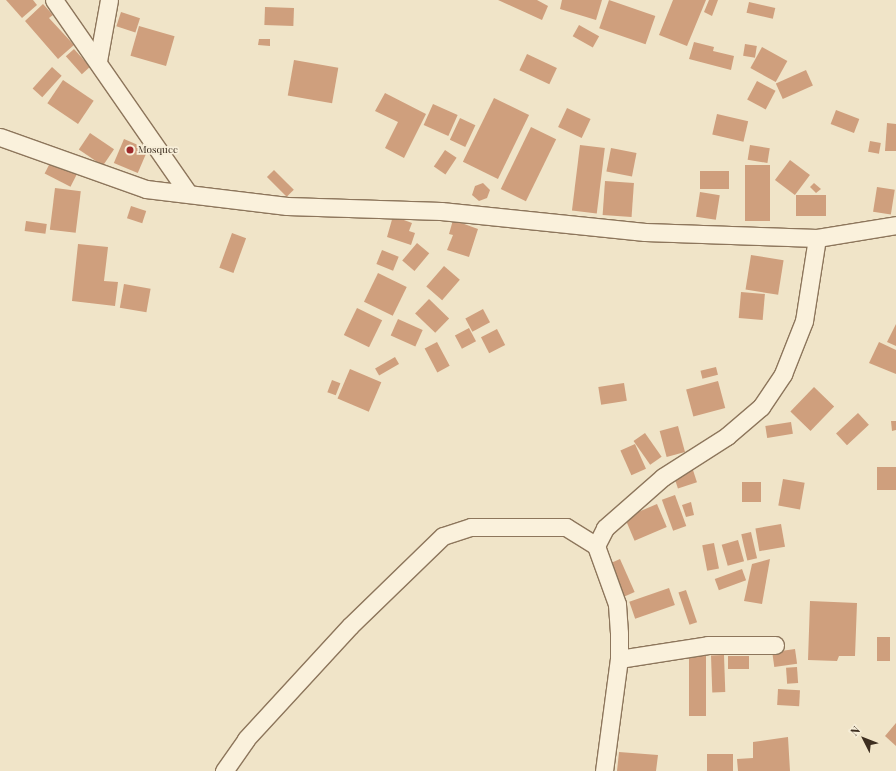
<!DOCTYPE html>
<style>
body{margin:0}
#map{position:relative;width:896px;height:771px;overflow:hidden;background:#f0e4c8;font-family:"Playfair Display",serif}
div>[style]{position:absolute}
.building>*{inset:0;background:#cf9f7d;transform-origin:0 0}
.roads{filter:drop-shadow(1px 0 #8d765c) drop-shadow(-1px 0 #8d765c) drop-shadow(0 1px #8d765c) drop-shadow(0 -1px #8d765c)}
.minor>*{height:17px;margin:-8.5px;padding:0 8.5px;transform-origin:8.5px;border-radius:8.5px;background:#faf1dc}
.dots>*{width:11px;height:11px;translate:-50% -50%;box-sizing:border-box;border:2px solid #f7eed8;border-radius:50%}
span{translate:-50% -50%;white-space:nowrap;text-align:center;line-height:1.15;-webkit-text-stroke:3.5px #f7eed8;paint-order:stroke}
.poi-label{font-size:10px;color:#3d2e20}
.left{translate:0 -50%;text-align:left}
.north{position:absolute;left:844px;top:719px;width:40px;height:40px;-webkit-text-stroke:3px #f7eed8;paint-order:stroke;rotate:312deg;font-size:11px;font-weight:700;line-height:16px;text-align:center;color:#3d2e20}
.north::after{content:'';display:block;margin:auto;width:14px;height:18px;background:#3d2e20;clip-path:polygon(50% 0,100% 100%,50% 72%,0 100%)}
</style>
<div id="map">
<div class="building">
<i style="clip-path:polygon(6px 0,33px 0,37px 5px,22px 18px)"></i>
<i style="clip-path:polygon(498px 0,537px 0,548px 6px,542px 20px)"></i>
<i style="clip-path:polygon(562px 0,602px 0,596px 20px,560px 9px)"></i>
<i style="left:609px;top:0;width:49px;height:30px;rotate:19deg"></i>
<i style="clip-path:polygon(673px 0,706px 0,687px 46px,659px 35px)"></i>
<i style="clip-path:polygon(709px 0,718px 0,712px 16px,704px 12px)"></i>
<i style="left:749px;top:2px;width:27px;height:11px;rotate:13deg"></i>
<i style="clip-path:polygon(43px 4px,53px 15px,49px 18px,74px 45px,58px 59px,25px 21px)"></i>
<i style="left:265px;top:7px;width:29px;height:18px;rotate:2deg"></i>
<i style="left:121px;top:12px;width:20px;height:15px;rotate:18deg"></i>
<i style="left:579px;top:25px;width:23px;height:13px;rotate:29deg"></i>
<i style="left:139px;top:26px;width:37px;height:31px;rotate:16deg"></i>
<i style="clip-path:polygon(259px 39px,270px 39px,270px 46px,258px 45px)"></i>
<i style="clip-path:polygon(694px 42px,714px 47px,713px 51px,734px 56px,731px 70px,689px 59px)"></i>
<i style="left:745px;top:44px;width:12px;height:12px;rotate:9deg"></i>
<i style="left:762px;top:47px;width:29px;height:24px;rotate:29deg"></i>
<i style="left:74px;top:49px;width:24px;height:11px;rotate:48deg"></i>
<i style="left:527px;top:54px;width:33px;height:18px;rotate:25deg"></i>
<i style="left:294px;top:60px;width:45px;height:36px;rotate:10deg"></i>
<i style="left:52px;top:67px;width:13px;height:29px;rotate:42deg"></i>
<i style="left:806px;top:70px;width:17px;height:33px;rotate:66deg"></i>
<i style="left:63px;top:80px;width:37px;height:28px;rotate:34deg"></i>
<i style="left:757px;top:81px;width:21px;height:21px;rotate:28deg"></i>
<i style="clip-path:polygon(385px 93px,426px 114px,404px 158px,385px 148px,398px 122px,375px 111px)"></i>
<i style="left:494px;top:98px;width:39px;height:71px;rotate:26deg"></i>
<i style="left:433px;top:104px;width:27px;height:23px;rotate:24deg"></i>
<i style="left:567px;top:108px;width:26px;height:21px;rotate:25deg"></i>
<i style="left:836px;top:110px;width:25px;height:15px;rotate:21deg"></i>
<i style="left:717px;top:114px;width:32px;height:21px;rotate:13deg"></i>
<i style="left:460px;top:118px;width:17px;height:24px;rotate:25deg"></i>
<i style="clip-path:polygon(887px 123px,896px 124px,896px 151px,885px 151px)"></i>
<i style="left:531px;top:127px;width:28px;height:69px;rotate:26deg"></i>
<i style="left:90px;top:133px;width:29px;height:20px;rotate:34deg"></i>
<i style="left:124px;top:139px;width:26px;height:26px;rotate:23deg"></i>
<i style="left:870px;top:141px;width:11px;height:11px;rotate:10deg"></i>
<i style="left:580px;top:145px;width:25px;height:66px;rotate:7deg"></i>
<i style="left:750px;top:145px;width:20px;height:15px;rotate:9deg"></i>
<i style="left:611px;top:148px;width:26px;height:24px;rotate:11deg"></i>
<i style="left:445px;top:150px;width:14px;height:20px;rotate:34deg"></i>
<i style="left:790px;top:160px;width:25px;height:25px;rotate:37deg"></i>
<i style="left:51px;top:161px;width:29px;height:14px;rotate:27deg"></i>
<i style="left:745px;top:165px;width:25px;height:56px"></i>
<i style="left:274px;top:170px;width:28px;height:10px;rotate:45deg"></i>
<i style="left:700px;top:171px;width:29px;height:18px"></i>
<i style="left:605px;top:181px;width:29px;height:34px;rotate:4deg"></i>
<i style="clip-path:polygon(483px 183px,490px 190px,487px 198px,479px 201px,472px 195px,475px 186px)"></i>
<i style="clip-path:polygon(814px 183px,821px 189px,816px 193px,810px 187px)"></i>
<i style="left:877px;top:187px;width:18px;height:25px;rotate:9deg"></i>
<i style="left:55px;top:188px;width:26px;height:42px;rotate:7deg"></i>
<i style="left:700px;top:192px;width:20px;height:25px;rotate:9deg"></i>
<i style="left:796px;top:195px;width:30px;height:21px"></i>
<i style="left:131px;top:206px;width:16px;height:13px;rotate:18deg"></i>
<i style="clip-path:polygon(393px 216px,412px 223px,409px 231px,415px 233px,411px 245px,387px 237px)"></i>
<i style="clip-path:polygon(453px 220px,478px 229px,469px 257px,447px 250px,453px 235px,449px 234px)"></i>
<i style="left:26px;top:221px;width:21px;height:10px;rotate:8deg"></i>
<i style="left:232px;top:233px;width:15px;height:37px;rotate:20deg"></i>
<i style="left:417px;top:243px;width:16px;height:23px;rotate:40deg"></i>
<i style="clip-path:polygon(78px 244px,108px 247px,104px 281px,118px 282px,115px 306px,72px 301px)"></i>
<i style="left:382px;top:250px;width:18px;height:15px;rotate:22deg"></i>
<i style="left:751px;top:255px;width:33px;height:35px;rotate:9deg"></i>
<i style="left:444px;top:266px;width:21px;height:27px;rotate:41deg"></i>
<i style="left:378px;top:273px;width:32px;height:32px;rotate:26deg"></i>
<i style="left:124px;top:284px;width:27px;height:24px;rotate:10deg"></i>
<i style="left:741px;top:292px;width:24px;height:26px;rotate:5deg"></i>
<i style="left:429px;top:299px;width:28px;height:20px;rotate:44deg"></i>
<i style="left:357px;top:308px;width:28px;height:30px;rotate:26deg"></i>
<i style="left:483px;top:309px;width:15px;height:20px;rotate:62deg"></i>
<i style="left:398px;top:319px;width:27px;height:18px;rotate:24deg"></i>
<i style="clip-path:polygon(896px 324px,896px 346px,887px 342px)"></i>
<i style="left:469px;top:328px;width:15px;height:16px;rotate:62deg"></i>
<i style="left:497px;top:329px;width:18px;height:18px;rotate:63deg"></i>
<i style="left:437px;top:342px;width:27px;height:14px;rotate:62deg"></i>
<i style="clip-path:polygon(879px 342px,896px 350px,896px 374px,869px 363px)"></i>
<i style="left:395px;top:357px;width:8px;height:23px;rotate:60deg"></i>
<i style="left:716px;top:367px;width:8px;height:16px;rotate:76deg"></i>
<i style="left:350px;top:369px;width:34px;height:32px;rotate:23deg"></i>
<i style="left:332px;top:380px;width:9px;height:13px;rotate:21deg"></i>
<i style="left:718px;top:381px;width:28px;height:33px;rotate:75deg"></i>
<i style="left:624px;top:383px;width:18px;height:26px;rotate:81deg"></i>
<i style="left:814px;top:387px;width:28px;height:34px;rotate:44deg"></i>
<i style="left:858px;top:413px;width:16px;height:30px;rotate:47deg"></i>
<i style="clip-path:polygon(891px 421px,896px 421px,896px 430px,892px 431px)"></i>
<i style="left:791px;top:422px;width:12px;height:26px;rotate:81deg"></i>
<i style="left:678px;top:426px;width:27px;height:19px;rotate:75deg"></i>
<i style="left:645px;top:433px;width:29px;height:14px;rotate:55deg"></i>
<i style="left:635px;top:444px;width:27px;height:16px;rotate:66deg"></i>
<i style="left:692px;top:467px;width:16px;height:20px;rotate:72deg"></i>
<i style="left:877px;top:467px;width:19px;height:23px"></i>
<i style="left:783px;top:479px;width:22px;height:27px;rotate:10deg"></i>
<i style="left:742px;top:482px;width:19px;height:20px"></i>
<i style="left:675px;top:495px;width:33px;height:14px;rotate:70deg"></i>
<i style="clip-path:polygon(691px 502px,694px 515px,686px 517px,682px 505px)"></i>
<i style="left:657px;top:504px;width:25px;height:35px;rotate:67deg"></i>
<i style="left:781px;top:524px;width:23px;height:26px;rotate:80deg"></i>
<i style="left:751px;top:532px;width:27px;height:10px;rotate:77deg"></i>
<i style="left:738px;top:540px;width:22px;height:17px;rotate:74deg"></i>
<i style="left:714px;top:543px;width:26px;height:12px;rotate:79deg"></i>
<i style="left:620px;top:559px;width:36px;height:13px;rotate:66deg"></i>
<i style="clip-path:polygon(770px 559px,762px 604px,744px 601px,752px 564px)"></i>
<i style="left:742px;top:569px;width:12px;height:29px;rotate:70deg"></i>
<i style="left:669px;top:588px;width:18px;height:42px;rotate:71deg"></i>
<i style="left:686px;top:590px;width:34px;height:8px;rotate:71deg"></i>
<i style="clip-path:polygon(810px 601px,857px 603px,855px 656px,839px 656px,837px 661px,808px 660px)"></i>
<i style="left:877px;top:637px;width:13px;height:24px"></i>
<i style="left:795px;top:649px;width:15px;height:23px;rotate:82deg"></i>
<i style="left:689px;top:654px;width:17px;height:62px"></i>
<i style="left:724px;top:655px;width:37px;height:13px;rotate:88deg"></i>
<i style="left:728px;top:656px;width:21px;height:13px"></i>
<i style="left:797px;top:667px;width:16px;height:11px;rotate:86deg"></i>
<i style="left:778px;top:689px;width:22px;height:16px;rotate:3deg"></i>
<i style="clip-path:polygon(896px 723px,896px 746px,885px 736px)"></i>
<i style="clip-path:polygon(788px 737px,790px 771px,738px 771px,737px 759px,753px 758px,753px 742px)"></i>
<i style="clip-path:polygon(619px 752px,658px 755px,656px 771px,617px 771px)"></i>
<i style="left:707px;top:754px;width:26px;height:17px"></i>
</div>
<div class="roads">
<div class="minor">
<i style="left:54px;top:0;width:236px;rotate:55.2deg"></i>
<i style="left:98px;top:61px;width:62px;rotate:-79.8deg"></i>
<i style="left:0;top:137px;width:155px;rotate:19.6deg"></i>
<i style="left:146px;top:189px;width:142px;rotate:6.9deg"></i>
<i style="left:287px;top:206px;width:154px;rotate:1.9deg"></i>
<i style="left:441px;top:211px;width:205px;rotate:5.9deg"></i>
<i style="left:645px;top:232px;width:172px;rotate:2deg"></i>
<i style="left:817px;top:238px;width:80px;rotate:-9.3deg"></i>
<i style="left:619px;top:659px;width:90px;rotate:-8.9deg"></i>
<i style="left:708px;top:645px;width:67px"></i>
<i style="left:224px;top:771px;width:39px;rotate:-55deg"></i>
<i style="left:246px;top:739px;width:154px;rotate:-47.4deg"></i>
<i style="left:350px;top:626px;width:129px;rotate:-44.1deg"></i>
<i style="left:443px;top:536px;width:29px;rotate:-18deg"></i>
<i style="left:471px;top:527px;width:95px"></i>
<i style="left:566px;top:527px;width:36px;rotate:32deg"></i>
<i style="left:604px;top:771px;width:113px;rotate:-82.4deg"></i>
<i style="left:619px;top:659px;width:26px;rotate:-90deg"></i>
<i style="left:619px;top:633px;width:29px;rotate:-94deg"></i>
<i style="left:617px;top:604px;width:62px;rotate:-109.9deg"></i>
<i style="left:596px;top:546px;width:20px;rotate:-63deg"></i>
<i style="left:605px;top:528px;width:77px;rotate:-41.3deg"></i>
<i style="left:663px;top:477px;width:76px;rotate:-32.6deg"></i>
<i style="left:727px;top:436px;width:45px;rotate:-40.5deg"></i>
<i style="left:761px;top:407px;width:40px;rotate:-56deg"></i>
<i style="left:783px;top:374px;width:57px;rotate:-68.4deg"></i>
<i style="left:804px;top:321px;width:84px;rotate:-81.1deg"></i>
</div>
</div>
<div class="dots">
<i style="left:130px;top:150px;background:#9e2a2b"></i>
</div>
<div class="poi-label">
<span class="left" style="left:138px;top:150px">Mosquee</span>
</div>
<div class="north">N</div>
</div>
